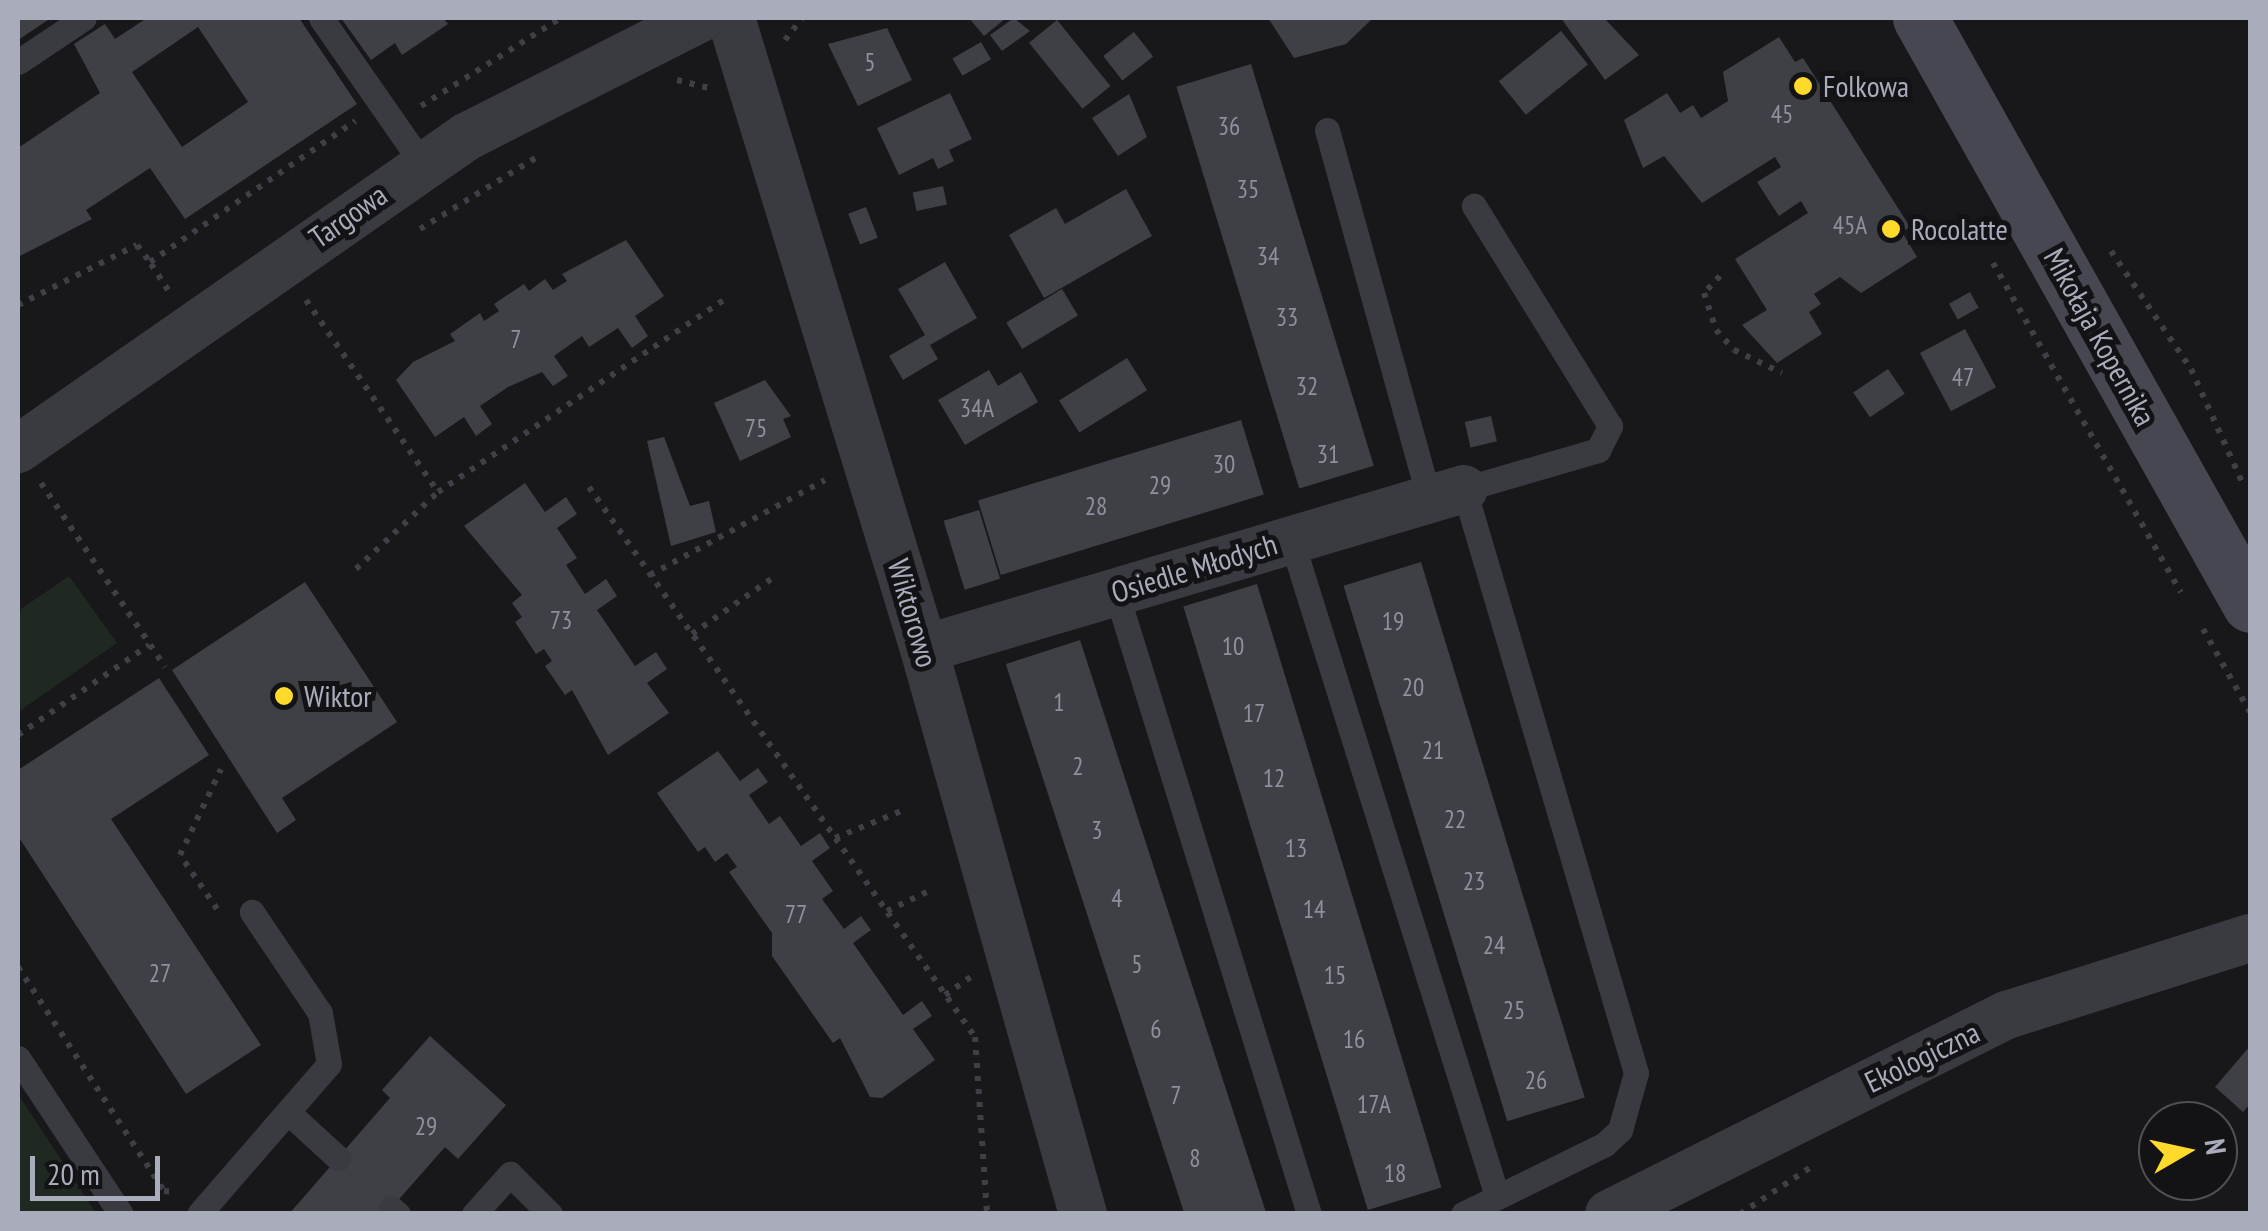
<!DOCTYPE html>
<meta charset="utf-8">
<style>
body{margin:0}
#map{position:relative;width:2268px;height:1231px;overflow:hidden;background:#18181a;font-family:"PT Sans Narrow",sans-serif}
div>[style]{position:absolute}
.green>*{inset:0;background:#1f2922}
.building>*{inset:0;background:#3f4045;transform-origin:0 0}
.path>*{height:6px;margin-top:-3px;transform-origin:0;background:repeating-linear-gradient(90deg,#3e3f47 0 5px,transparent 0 13px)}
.service>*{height:25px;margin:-12.5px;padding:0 12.5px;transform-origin:12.5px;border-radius:12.5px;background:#3a3a41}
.minor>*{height:48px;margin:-24px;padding:0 24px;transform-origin:24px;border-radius:24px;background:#3a3a41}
.secondary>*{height:55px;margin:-27.5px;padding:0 27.5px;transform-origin:27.5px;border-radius:27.5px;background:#464750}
.dots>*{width:28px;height:28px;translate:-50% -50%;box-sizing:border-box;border:5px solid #131315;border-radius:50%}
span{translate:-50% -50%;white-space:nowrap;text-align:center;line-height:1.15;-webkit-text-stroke:10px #131315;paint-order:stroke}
.number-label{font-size:25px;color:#8e919e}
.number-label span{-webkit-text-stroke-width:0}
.poi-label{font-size:30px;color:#a9acbb}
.left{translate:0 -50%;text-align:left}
.street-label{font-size:30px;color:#a9acbb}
.frame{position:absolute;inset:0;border:20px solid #a9acbb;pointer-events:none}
.north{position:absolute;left:2138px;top:1101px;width:100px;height:100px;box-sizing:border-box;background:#131315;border:2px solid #4f5057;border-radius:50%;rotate:81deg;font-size:28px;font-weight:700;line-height:40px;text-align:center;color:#a9acbb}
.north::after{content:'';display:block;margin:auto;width:35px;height:45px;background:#ffda2b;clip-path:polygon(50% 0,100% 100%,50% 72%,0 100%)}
.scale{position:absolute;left:30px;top:1156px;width:130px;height:45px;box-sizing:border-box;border:5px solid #a9acbb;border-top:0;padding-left:12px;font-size:30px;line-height:35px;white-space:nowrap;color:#a9acbb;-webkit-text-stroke:8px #131315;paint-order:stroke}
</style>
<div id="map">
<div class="green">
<i style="clip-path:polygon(69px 576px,117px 643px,18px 712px,18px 611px)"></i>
<i style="clip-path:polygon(18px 1094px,96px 1213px,18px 1213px)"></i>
</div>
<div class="building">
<i style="clip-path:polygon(18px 18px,51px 18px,18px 40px)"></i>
<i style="clip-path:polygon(evenodd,147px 18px,299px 18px,357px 104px,185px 219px,150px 168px,86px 210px,92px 219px,18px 257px,18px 148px,100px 93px,74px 44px,105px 24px,115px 39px,147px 18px,198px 27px,248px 102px,182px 147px,132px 72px,198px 27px)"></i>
<i style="clip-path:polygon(341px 18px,443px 18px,448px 24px,402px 55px,395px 43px,371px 60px)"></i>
<i style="clip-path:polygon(969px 18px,1006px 18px,984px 36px)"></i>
<i style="clip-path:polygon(1014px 18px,1030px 31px,1002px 51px,990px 35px)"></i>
<i style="clip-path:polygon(1268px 18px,1373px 18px,1346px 44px,1294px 58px)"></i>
<i style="clip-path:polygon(1561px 18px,1604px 18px,1639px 55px,1605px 80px)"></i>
<i style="left:1057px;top:20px;width:85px;height:36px;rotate:51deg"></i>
<i style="clip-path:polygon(887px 28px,912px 80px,858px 106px,828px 44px)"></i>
<i style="left:1561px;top:31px;width:43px;height:80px;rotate:51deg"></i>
<i style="left:1134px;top:32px;width:31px;height:39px;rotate:52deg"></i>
<i style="clip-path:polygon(1779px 37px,1795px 62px,1803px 58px,1910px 227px,1902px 232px,1917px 257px,1861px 293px,1840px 277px,1814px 294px,1821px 304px,1809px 312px,1822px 334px,1777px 363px,1742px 325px,1767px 310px,1735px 259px,1808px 213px,1801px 201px,1779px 216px,1757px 182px,1781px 167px,1775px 157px,1702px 203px,1664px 156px,1643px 168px,1624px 120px,1667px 93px,1680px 113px,1693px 105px,1701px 118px,1728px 101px,1723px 72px)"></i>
<i style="left:981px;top:42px;width:20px;height:33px;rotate:60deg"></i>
<i style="left:1251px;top:64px;width:420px;height:78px;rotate:73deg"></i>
<i style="clip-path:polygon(950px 93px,972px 139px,949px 150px,954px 161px,938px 169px,933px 158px,899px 175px,877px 128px)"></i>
<i style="clip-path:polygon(1129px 94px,1147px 137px,1118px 156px,1092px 118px)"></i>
<i style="left:943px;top:186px;width:19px;height:31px;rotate:78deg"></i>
<i style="clip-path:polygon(1126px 189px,1152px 236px,1044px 298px,1009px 235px,1056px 208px,1065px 224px)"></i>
<i style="left:866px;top:207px;width:33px;height:19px;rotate:69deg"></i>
<i style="clip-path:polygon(626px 240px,664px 296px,635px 316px,648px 336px,632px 348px,618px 328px,589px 347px,582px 336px,554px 356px,568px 376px,553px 386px,542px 372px,508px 387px,480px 406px,492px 424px,476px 436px,464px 417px,435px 437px,396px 380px,413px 362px,455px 341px,450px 334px,480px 313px,484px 321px,499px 311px,494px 304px,524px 284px,529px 291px,545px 279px,553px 290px,567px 281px,562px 274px)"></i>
<i style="clip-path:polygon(945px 262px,977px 318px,930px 345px,938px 359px,903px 380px,889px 356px,925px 335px,898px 289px)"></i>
<i style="left:1062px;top:289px;width:31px;height:65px;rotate:59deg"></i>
<i style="left:1970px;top:292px;width:18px;height:24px;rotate:61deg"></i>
<i style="left:1965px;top:329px;width:66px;height:51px;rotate:62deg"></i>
<i style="left:1127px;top:358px;width:38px;height:80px;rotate:58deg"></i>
<i style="left:1888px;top:369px;width:30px;height:42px;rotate:56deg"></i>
<i style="clip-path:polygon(989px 370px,998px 386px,1021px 372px,1038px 402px,965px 445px,938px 400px)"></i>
<i style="clip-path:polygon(765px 380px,791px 416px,783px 419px,791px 437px,740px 461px,714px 403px)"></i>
<i style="left:1491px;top:416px;width:26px;height:27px;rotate:77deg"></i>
<i style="left:1241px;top:420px;width:78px;height:275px;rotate:73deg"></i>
<i style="clip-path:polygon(664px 437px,690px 506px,709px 501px,716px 532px,671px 546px,647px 441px)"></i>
<i style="clip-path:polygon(525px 483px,545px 512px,566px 497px,577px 514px,557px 528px,577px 558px,566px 565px,585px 594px,606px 579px,617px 596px,597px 610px,635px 666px,656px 652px,667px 669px,647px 683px,669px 713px,608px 755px,572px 690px,565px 695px,545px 666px,552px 661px,544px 649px,536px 654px,515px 622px,522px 617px,512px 603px,522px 595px,464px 526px)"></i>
<i style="left:979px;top:510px;width:72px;height:37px;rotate:73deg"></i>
<i style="left:1421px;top:562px;width:560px;height:81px;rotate:73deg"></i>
<i style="clip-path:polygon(305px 582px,397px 722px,282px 798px,296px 820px,277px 833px,172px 670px)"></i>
<i style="left:1257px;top:584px;width:631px;height:77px;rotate:73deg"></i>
<i style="left:1080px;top:640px;width:602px;height:78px;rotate:72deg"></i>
<i style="clip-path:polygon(159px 678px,209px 755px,111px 819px,261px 1045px,186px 1094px,18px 836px,18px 770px)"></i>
<i style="clip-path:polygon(718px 751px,740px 781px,758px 768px,768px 782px,749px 795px,769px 824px,780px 816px,801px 846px,820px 833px,830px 848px,812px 861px,833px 891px,822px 899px,844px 929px,861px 916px,871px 930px,853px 943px,903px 1015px,922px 1001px,932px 1016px,913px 1029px,935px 1060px,882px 1098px,870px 1097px,840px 1038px,833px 1043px,772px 956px,772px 933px,729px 872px,737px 867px,727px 853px,715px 862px,705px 847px,698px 852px,657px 793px)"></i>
<i style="clip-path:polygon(430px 1036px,506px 1105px,458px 1159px,445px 1147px,386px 1214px,289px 1214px,390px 1098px,382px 1090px)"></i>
<i style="clip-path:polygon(2250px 1046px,2250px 1104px,2243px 1112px,2215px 1087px)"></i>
</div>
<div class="path">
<i style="left:785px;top:40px;width:28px;rotate:-52deg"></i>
<i style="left:677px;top:80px;width:32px;rotate:14deg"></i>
<i style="left:421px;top:106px;width:165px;rotate:-32.2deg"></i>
<i style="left:420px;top:229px;width:143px;rotate:-31.6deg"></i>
<i style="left:2111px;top:251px;width:143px;rotate:55.9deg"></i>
<i style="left:2191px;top:369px;width:124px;rotate:65.7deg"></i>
<i style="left:1993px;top:263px;width:379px;rotate:60.3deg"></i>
<i style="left:1720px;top:276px;width:23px;rotate:133deg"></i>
<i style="left:1704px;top:293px;width:39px;rotate:72deg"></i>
<i style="left:1716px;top:330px;width:27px;rotate:48deg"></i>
<i style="left:1734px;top:350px;width:53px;rotate:25.6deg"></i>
<i style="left:168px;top:290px;width:33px;rotate:-123deg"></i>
<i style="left:150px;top:262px;width:249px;rotate:-34.5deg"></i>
<i style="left:306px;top:300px;width:233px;rotate:55.5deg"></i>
<i style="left:438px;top:492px;width:346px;rotate:-33.9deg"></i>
<i style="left:18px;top:305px;width:133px;rotate:-26.8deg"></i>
<i style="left:137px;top:245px;width:21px;rotate:53deg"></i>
<i style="left:41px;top:483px;width:222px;rotate:56deg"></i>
<i style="left:589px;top:487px;width:672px;rotate:54.94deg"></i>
<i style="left:975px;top:1037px;width:177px;rotate:86.1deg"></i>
<i style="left:356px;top:569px;width:112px;rotate:-43.2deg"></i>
<i style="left:650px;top:575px;width:199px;rotate:-28.5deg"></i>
<i style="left:2203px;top:629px;width:95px;rotate:60.5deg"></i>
<i style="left:692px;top:634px;width:100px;rotate:-34.8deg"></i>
<i style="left:18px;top:735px;width:159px;rotate:-34.5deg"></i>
<i style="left:835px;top:838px;width:77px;rotate:-22.2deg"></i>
<i style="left:217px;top:909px;width:65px;rotate:-124.4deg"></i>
<i style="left:180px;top:855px;width:95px;rotate:-64.5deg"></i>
<i style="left:887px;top:911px;width:49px;rotate:-25.5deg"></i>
<i style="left:18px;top:967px;width:267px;rotate:56.9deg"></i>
<i style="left:164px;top:1191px;width:11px;rotate:5deg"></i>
<i style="left:945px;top:995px;width:33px;rotate:-35deg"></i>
<i style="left:1740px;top:1214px;width:89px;rotate:-33.5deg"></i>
</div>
<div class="service">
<i style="left:321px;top:18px;width:179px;rotate:55.2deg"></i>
<i style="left:18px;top:62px;width:79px;rotate:-33.7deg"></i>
<i style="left:1327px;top:130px;width:382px;rotate:74.5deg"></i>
<i style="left:1291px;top:539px;width:689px;rotate:72.59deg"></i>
<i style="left:1116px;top:592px;width:651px;rotate:72.76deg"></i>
<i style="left:18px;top:1058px;width:187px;rotate:56.6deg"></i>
<i style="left:291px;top:1115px;width:64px;rotate:42.5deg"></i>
<i style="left:391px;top:1208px;width:9px;rotate:41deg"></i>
<i style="left:199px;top:1214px;width:198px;rotate:-49.1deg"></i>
<i style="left:329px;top:1064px;width:52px;rotate:-100deg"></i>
<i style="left:320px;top:1013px;width:122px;rotate:-124deg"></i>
<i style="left:474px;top:1214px;width:54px;rotate:-48deg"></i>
<i style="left:510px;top:1174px;width:57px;rotate:45deg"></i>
<i style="left:1463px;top:1214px;width:158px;rotate:-26.2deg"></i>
<i style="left:1605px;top:1144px;width:21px;rotate:-43deg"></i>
<i style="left:1620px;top:1130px;width:59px;rotate:-74.3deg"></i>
<i style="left:1636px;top:1073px;width:609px;rotate:-106.41deg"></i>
<i style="left:1464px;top:489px;width:140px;rotate:-16.2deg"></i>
<i style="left:1598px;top:450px;width:27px;rotate:-63deg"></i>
<i style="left:1610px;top:426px;width:259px;rotate:-121.7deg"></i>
</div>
<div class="minor">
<i style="left:731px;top:18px;width:660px;rotate:72.99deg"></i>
<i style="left:924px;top:649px;width:587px;rotate:74.28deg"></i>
<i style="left:18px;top:449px;width:546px;rotate:-34.85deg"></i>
<i style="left:466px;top:137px;width:263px;rotate:-26.9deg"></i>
<i style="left:924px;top:649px;width:563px;rotate:-16.5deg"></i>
<i style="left:1609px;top:1214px;width:445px;rotate:-26.6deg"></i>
<i style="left:2007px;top:1015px;width:255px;rotate:-17.6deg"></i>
</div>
<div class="secondary">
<i style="left:1920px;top:18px;width:673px;rotate:60.66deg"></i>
</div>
<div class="dots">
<i style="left:1803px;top:86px;background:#ffda2b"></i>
<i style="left:1891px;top:229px;background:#ffda2b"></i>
<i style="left:284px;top:696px;background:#ffda2b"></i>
</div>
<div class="number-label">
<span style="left:870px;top:62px">5</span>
<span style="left:1782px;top:114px">45</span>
<span style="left:1229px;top:126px">36</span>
<span style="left:1248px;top:189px">35</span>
<span style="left:1850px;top:225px">45A</span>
<span style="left:1268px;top:256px">34</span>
<span style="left:1287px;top:317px">33</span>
<span style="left:516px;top:339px">7</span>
<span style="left:1963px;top:377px">47</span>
<span style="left:1307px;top:386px">32</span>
<span style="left:977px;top:408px">34A</span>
<span style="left:756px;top:428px">75</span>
<span style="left:1328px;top:454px">31</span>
<span style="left:1224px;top:464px">30</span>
<span style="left:1160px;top:485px">29</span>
<span style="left:1096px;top:506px">28</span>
<span style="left:561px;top:620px">73</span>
<span style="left:1393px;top:621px">19</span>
<span style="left:1233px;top:646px">10</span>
<span style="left:1413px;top:687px">20</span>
<span style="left:1059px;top:702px">1</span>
<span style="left:1254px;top:713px">17</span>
<span style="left:1433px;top:750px">21</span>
<span style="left:1078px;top:766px">2</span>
<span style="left:1274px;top:778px">12</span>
<span style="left:1455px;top:819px">22</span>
<span style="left:1097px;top:830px">3</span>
<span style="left:1296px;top:848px">13</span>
<span style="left:1474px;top:881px">23</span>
<span style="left:1117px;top:898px">4</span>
<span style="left:1314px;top:909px">14</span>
<span style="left:796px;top:914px">77</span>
<span style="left:1494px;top:945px">24</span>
<span style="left:1137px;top:964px">5</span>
<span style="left:160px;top:973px">27</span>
<span style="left:1335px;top:975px">15</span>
<span style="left:1514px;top:1010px">25</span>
<span style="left:1156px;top:1029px">6</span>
<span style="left:1354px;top:1039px">16</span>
<span style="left:1536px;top:1080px">26</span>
<span style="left:1176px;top:1095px">7</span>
<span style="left:1374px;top:1104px">17A</span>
<span style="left:426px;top:1126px">29</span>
<span style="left:1195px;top:1158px">8</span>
<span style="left:1395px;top:1173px">18</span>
</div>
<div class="poi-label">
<span class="left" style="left:1823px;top:86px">Folkowa</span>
<span class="left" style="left:1911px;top:229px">Rocolatte</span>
<span class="left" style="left:304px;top:696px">Wiktor</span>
</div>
<div class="street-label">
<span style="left:348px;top:216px;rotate:-35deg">Targowa</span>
<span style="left:2100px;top:337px;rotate:61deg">Mikołaja Kopernika</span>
<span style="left:1194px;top:568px;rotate:-17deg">Osiedle Młodych</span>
<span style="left:913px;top:613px;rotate:74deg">Wiktorowo</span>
<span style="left:1922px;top:1057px;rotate:-26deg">Ekologiczna</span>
</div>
<div class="frame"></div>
<div class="north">N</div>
<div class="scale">20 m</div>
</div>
